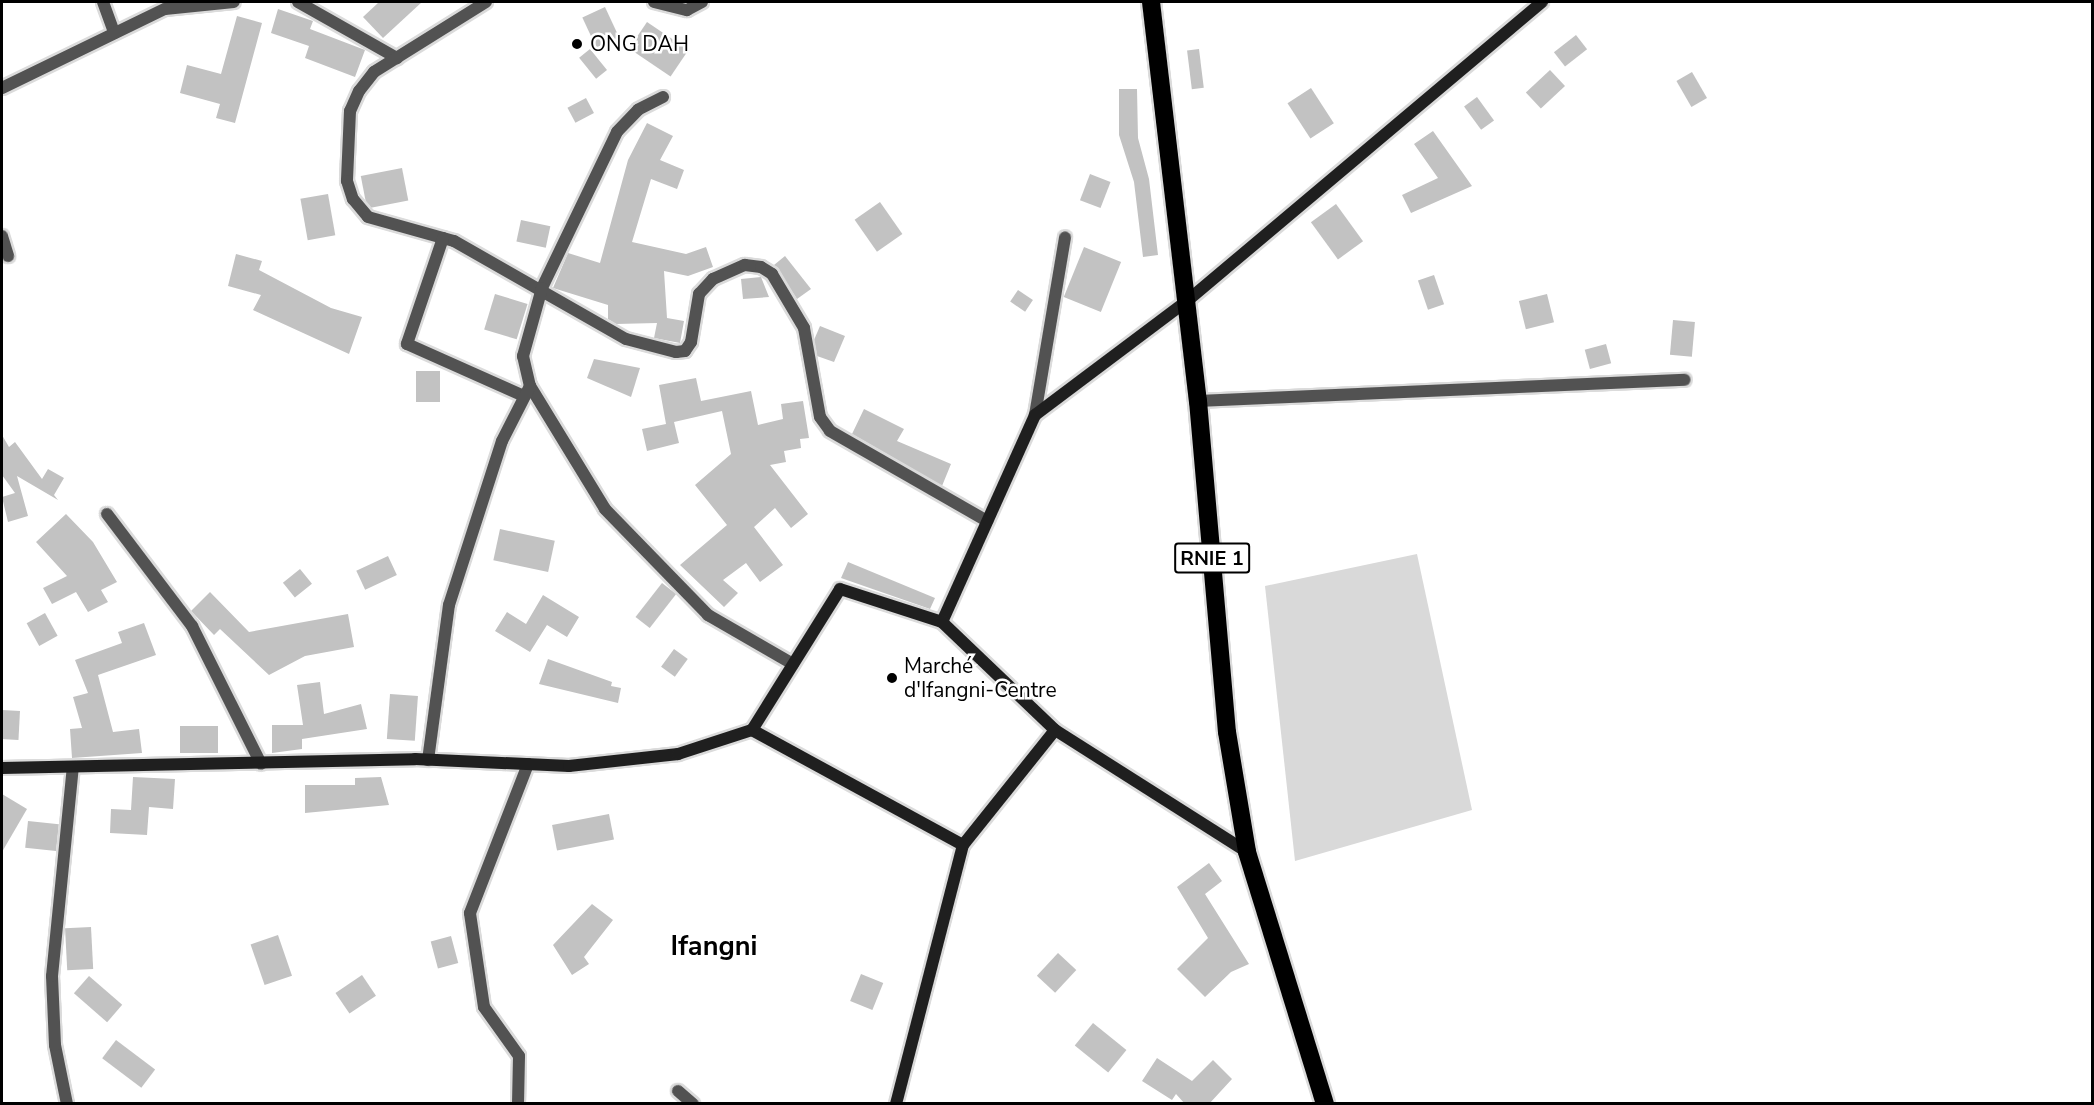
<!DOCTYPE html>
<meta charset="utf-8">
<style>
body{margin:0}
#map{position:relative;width:2094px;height:1105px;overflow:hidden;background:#fff;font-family:"Nunito Sans",sans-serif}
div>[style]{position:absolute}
.green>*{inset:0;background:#d9d9d9}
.building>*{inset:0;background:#c2c2c2;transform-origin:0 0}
.roads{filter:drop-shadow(2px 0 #dbdbdb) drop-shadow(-2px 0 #dbdbdb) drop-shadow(0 2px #dbdbdb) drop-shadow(0 -2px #dbdbdb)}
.street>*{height:12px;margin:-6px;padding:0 6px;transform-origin:6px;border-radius:6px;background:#525252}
.secondary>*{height:12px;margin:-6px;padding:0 6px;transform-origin:6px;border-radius:6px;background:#1f1f1f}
.highway>*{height:18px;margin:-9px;padding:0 9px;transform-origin:9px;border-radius:9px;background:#000}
.dots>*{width:16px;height:16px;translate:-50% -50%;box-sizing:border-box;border:3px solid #fff;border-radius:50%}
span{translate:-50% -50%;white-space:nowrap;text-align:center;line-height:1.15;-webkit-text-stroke:5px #fff;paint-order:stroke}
.shield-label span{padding:2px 4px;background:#fff;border:2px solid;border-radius:4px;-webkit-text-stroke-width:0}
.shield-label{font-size:20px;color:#000;font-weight:700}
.poi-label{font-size:21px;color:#000}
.left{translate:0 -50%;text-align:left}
.district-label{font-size:27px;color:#000;font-weight:700}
.frame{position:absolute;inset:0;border:3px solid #000;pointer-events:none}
</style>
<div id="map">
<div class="green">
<i style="clip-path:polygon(1417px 554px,1472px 810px,1295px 861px,1265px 586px)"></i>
</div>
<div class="building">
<i style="clip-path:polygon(379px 2px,422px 2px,383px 38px,363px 17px)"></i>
<i style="left:605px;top:7px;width:33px;height:25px;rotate:65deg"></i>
<i style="clip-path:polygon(278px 9px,313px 21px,310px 29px,365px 50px,355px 77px,305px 58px,309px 46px,271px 33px)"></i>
<i style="clip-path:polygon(237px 16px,262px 23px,235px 123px,216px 118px,220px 104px,180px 93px,187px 65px,221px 74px)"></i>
<i style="left:647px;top:22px;width:50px;height:32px;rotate:34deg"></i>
<i style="left:1576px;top:35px;width:18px;height:28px;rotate:52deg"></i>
<i style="left:590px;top:49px;width:27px;height:14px;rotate:51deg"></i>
<i style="left:1199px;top:49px;width:39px;height:12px;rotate:83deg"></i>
<i style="left:1550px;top:70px;width:22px;height:33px;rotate:47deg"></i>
<i style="left:1692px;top:72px;width:30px;height:18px;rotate:60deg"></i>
<i style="left:1311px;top:88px;width:42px;height:28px;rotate:57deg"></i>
<i style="clip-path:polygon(1119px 89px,1137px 89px,1138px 138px,1149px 179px,1158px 255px,1143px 257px,1134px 182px,1119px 135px)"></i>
<i style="left:1477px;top:97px;width:29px;height:16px;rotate:54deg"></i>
<i style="left:586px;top:98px;width:17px;height:21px;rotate:62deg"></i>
<i style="clip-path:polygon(647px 123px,673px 136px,660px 160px,684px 170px,677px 189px,651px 179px,632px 242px,686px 254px,706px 247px,713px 267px,688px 276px,664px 271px,667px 318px,684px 321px,680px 343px,654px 338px,657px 323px,616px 324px,608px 319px,608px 305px,553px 288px,568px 253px,600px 263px,628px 160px)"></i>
<i style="clip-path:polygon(1433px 131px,1472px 186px,1411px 213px,1402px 195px,1438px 178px,1414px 144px)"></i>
<i style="left:402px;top:168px;width:33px;height:42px;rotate:79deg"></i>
<i style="left:1090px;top:174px;width:22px;height:28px;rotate:21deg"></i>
<i style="left:328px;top:194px;width:42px;height:28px;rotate:80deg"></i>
<i style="left:880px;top:202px;width:39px;height:31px;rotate:55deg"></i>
<i style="left:1336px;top:204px;width:46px;height:31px;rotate:54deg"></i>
<i style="left:521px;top:220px;width:30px;height:22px;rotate:12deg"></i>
<i style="left:1084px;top:247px;width:40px;height:54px;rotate:22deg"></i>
<i style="clip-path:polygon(236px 254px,262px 261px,259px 270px,331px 308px,362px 317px,349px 354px,253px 310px,261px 295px,228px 286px)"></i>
<i style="clip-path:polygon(785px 256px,811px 289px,797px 299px,774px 265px)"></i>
<i style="left:1434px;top:275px;width:31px;height:17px;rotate:71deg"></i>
<i style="clip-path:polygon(761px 277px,769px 297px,743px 299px,741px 279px)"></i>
<i style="left:1018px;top:290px;width:18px;height:14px;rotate:34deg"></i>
<i style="left:495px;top:294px;width:34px;height:37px;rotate:17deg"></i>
<i style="left:1547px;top:294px;width:29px;height:29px;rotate:76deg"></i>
<i style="left:1673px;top:320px;width:22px;height:35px;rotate:5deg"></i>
<i style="clip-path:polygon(820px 326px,845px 336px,834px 362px,817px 356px,814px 340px)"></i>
<i style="left:1606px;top:344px;width:20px;height:22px;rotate:75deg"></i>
<i style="clip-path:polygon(594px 359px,640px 368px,631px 397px,587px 378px)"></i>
<i style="left:416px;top:371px;width:24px;height:31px"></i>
<i style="clip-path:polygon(696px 378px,701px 401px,751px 391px,758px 425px,783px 419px,781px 404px,803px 401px,809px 438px,800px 439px,801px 448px,784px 451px,786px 462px,770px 465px,808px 514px,791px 528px,775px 508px,754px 527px,783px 565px,760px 582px,746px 563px,723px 580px,738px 593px,724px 607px,680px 565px,727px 525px,695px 485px,731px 454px,722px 411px,674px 422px,679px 443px,647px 451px,642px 429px,666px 424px,659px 385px)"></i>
<i style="clip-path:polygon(864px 409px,904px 429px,897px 441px,951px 464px,942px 486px,852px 434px)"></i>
<i style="clip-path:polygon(2px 435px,9px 447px,15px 442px,42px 479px,48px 469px,64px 478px,54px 495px,58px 500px,17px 476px,28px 516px,8px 522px,2px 497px,15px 493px,2px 475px)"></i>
<i style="clip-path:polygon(66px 514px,93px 542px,117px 582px,101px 590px,108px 602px,88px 612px,76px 592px,52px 604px,43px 588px,67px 576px,36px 542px)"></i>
<i style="left:500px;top:529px;width:56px;height:32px;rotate:12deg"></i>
<i style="left:388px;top:556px;width:21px;height:35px;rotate:65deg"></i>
<i style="clip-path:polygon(848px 562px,935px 598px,930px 609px,841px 578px)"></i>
<i style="left:300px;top:569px;width:19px;height:22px;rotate:51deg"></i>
<i style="left:662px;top:583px;width:18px;height:43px;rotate:38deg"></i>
<i style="clip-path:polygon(210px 592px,249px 632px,348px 614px,354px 647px,305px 656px,269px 675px,220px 629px,214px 635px,191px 611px)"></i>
<i style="clip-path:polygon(543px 595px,579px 617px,567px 637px,547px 625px,530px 652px,495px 631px,507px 612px,526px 624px)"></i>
<i style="left:45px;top:613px;width:26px;height:21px;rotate:61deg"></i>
<i style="clip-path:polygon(144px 623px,156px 655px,98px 675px,113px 732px,139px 729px,142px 753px,72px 758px,70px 729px,82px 728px,73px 697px,88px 693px,75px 660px,122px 643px,118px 632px)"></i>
<i style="left:674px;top:649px;width:17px;height:22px;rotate:36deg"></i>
<i style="clip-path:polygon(548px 659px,612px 682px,611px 686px,621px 688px,618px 703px,539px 684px)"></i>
<i style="clip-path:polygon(320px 682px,324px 714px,361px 704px,367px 729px,302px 739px,302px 749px,272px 753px,272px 725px,303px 725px,297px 685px)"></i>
<i style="left:390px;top:694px;width:28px;height:45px;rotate:4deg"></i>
<i style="left:2px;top:710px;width:18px;height:29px;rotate:3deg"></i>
<i style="left:180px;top:726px;width:38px;height:27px"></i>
<i style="clip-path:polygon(133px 777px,175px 779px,173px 809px,149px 807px,147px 835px,110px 833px,111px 809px,131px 810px)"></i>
<i style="clip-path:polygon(381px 777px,389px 805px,305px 813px,305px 785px,355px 785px,355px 778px)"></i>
<i style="clip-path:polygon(2px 794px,27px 809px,2px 852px)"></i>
<i style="left:609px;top:814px;width:26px;height:58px;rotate:79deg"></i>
<i style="left:28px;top:821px;width:31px;height:27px;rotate:6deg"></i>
<i style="clip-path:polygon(1209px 863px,1222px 881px,1205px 894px,1249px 964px,1231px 972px,1205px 997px,1177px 969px,1208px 938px,1177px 887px)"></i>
<i style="clip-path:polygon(592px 904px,613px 920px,584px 957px,589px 964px,572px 975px,553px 945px)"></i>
<i style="left:91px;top:927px;width:42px;height:26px;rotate:87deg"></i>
<i style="left:278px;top:935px;width:43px;height:29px;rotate:71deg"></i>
<i style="left:451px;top:936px;width:28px;height:21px;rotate:75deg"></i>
<i style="left:1058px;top:953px;width:25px;height:31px;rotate:43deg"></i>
<i style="left:861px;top:974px;width:24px;height:29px;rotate:22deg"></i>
<i style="left:362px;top:975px;width:25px;height:32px;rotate:56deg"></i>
<i style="left:89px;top:976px;width:44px;height:23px;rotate:41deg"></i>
<i style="left:1093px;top:1023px;width:43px;height:29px;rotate:39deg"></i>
<i style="left:116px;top:1040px;width:49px;height:23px;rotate:37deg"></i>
<i style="clip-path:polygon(1157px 1058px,1192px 1081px,1213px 1060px,1232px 1079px,1209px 1104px,1185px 1104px,1176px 1094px,1172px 1100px,1142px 1081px)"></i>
</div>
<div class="roads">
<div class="street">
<i style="left:103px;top:2px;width:33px;rotate:70deg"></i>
<i style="left:298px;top:2px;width:114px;rotate:29.5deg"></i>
<i style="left:486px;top:2px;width:132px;rotate:148deg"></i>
<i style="left:374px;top:72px;width:24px;rotate:128deg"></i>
<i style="left:359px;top:91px;width:22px;rotate:114deg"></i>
<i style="left:350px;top:111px;width:70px;rotate:92.5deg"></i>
<i style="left:347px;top:181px;width:19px;rotate:72deg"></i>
<i style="left:353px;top:199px;width:23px;rotate:50deg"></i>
<i style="left:368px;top:217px;width:89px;rotate:15.6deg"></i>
<i style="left:454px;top:241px;width:198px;rotate:29.7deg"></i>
<i style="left:626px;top:339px;width:52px;rotate:14.6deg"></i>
<i style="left:676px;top:352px;width:9px;rotate:-6deg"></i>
<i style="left:685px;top:351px;width:11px;rotate:-56deg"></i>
<i style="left:691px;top:342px;width:49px;rotate:-80.5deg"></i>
<i style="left:699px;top:294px;width:21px;rotate:-47deg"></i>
<i style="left:713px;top:279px;width:35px;rotate:-24deg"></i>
<i style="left:745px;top:265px;width:16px;rotate:7deg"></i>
<i style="left:761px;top:267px;width:13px;rotate:32deg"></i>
<i style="left:772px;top:274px;width:63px;rotate:59.3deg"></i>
<i style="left:804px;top:328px;width:90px;rotate:79.8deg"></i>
<i style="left:820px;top:417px;width:17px;rotate:54deg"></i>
<i style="left:830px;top:431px;width:181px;rotate:29.8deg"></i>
<i style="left:654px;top:2px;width:34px;rotate:14deg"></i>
<i style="left:687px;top:10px;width:17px;rotate:-28deg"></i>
<i style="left:2px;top:88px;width:181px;rotate:-25.9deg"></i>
<i style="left:165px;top:9px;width:69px;rotate:-5.8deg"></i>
<i style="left:663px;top:97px;width:28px;rotate:153deg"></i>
<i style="left:638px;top:110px;width:30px;rotate:134deg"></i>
<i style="left:617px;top:132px;width:173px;rotate:115.7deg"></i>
<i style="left:542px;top:288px;width:71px;rotate:105.6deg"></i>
<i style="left:523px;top:356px;width:31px;rotate:77deg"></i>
<i style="left:530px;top:386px;width:144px;rotate:58.6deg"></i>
<i style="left:605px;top:509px;width:148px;rotate:45.8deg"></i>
<i style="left:708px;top:615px;width:98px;rotate:30deg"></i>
<i style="left:2px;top:236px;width:21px;rotate:73deg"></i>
<i style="left:443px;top:238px;width:112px;rotate:108.8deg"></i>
<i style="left:407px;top:344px;width:128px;rotate:24deg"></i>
<i style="left:1198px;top:401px;width:487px;rotate:-2.5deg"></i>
<i style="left:1035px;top:415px;width:180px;rotate:-80.4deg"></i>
<i style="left:107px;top:514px;width:141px;rotate:52.8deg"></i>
<i style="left:192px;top:626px;width:154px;rotate:63.4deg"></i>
<i style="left:428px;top:760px;width:156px;rotate:-82.3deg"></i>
<i style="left:449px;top:605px;width:172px;rotate:-72.1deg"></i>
<i style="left:502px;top:441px;width:62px;rotate:-63deg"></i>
<i style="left:678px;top:1091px;width:20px;rotate:41deg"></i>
<i style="left:67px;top:1104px;width:60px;rotate:-101.5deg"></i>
<i style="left:55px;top:1045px;width:69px;rotate:-92.5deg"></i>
<i style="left:52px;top:976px;width:210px;rotate:-84.3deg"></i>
<i style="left:518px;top:1104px;width:48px;rotate:-88.8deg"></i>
<i style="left:519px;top:1056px;width:60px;rotate:-125.5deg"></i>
<i style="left:484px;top:1007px;width:95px;rotate:-98.5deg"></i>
<i style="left:470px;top:913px;width:160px;rotate:-68.7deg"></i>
</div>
<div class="secondary">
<i style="left:942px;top:622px;width:227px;rotate:-65.8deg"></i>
<i style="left:1035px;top:415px;width:190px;rotate:-36.9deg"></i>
<i style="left:1187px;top:301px;width:464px;rotate:-40.1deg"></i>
<i style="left:752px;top:730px;width:240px;rotate:28.6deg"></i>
<i style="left:2px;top:768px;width:413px;rotate:-1.2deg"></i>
<i style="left:415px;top:759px;width:154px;rotate:2.6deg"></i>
<i style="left:569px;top:766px;width:110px;rotate:-6.3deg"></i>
<i style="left:678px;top:754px;width:78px;rotate:-18deg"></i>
<i style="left:752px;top:730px;width:166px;rotate:-58deg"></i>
<i style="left:840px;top:589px;width:107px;rotate:17.9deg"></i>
<i style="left:942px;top:622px;width:156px;rotate:43.7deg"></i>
<i style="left:1055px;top:730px;width:227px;rotate:32.4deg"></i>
<i style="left:896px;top:1104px;width:268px;rotate:-75.5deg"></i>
<i style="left:963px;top:845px;width:147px;rotate:-51.3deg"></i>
</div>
<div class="highway">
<i style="left:1151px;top:2px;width:402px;rotate:83.3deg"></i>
<i style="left:1198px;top:401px;width:332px;rotate:85deg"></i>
<i style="left:1227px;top:732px;width:122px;rotate:80.5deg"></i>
<i style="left:1247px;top:852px;width:264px;rotate:72.8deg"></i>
</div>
</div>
<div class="dots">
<i style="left:577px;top:44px;background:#000"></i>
<i style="left:892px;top:678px;background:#000"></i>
</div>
<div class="shield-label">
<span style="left:1212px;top:558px">RNIE 1</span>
</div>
<div class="poi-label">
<span class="left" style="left:590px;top:44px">ONG DAH</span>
<span class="left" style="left:904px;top:678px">Marché<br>d'Ifangni-Centre</span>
</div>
<div class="district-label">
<span style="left:714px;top:947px">Ifangni</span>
</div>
<div class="frame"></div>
</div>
